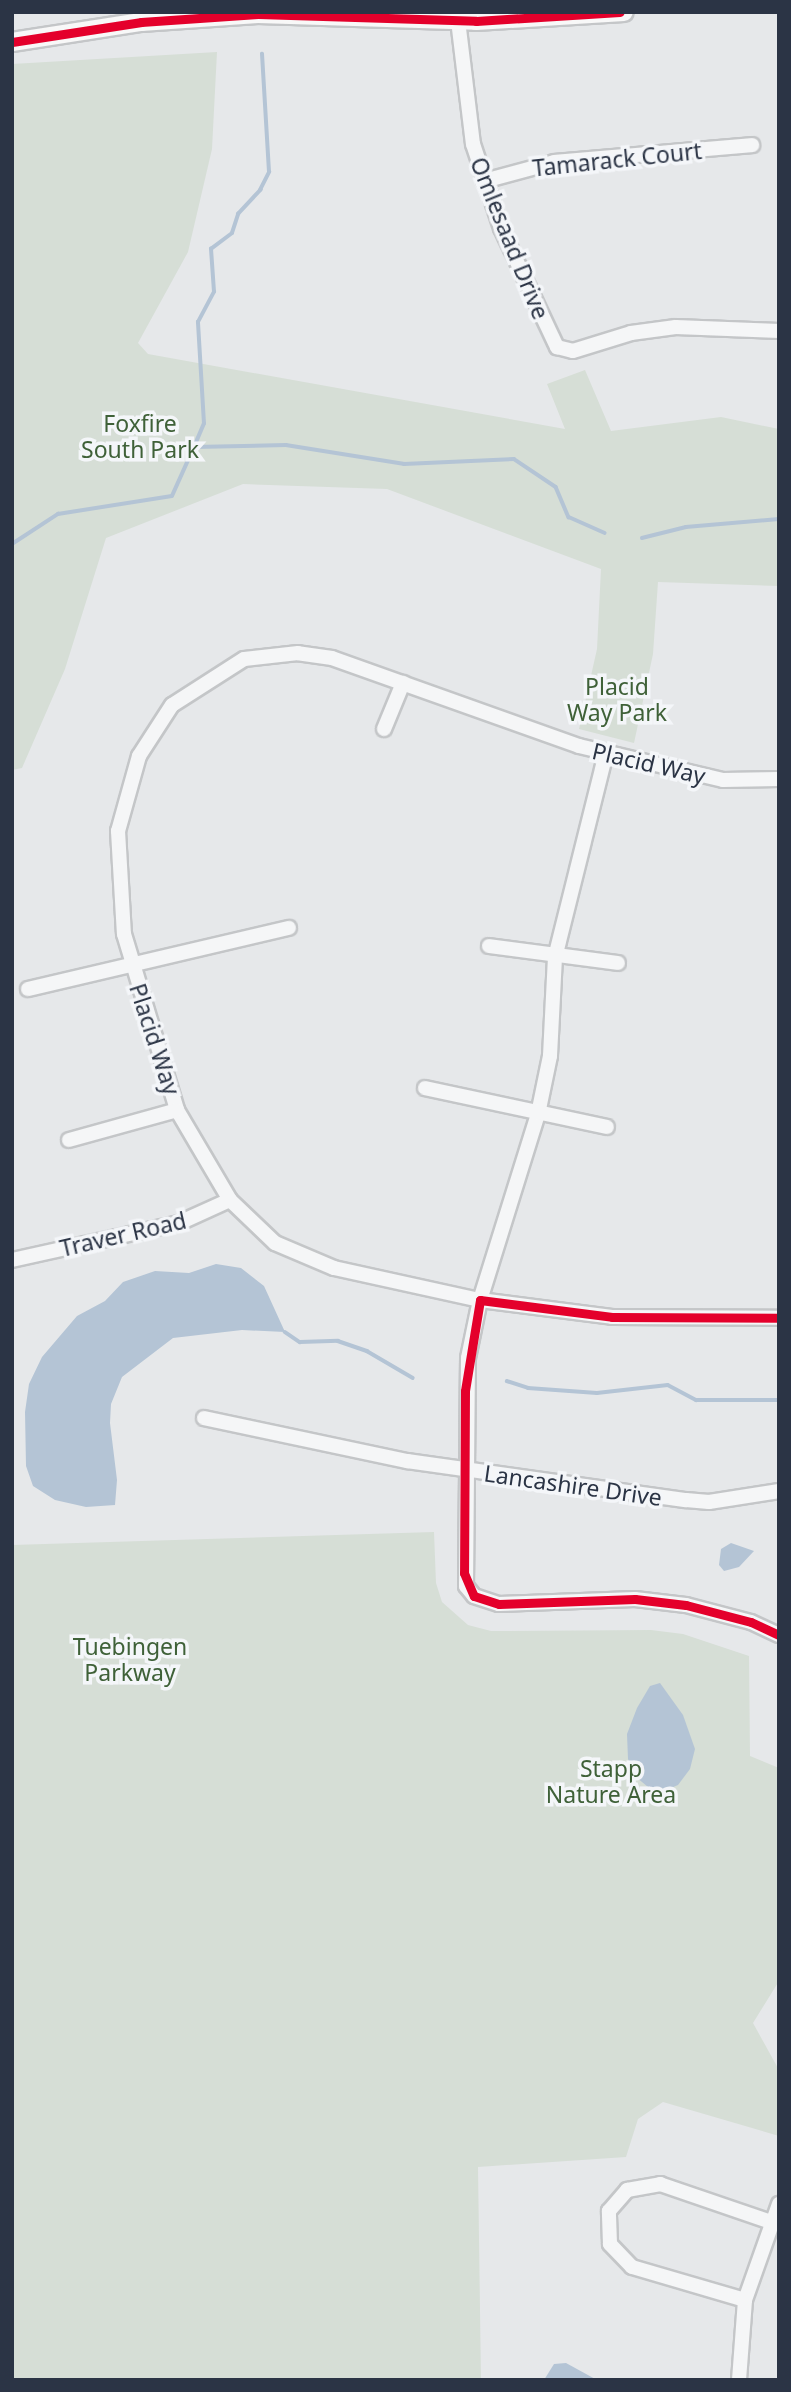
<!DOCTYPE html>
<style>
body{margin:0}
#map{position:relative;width:791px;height:2392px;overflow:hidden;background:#e6e8ea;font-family:"Noto Sans",sans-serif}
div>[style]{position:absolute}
.green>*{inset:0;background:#d6ded6}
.water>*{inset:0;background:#b4c4d5}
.stream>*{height:3.5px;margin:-1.75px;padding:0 1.75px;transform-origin:1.75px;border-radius:1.75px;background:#b4c4d5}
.roads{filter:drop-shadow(2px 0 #c4c6c8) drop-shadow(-2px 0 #c4c6c8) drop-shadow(0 2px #c4c6c8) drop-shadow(0 -2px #c4c6c8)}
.minor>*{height:14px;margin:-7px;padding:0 7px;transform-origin:7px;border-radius:7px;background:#f5f6f7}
.major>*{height:18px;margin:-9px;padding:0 9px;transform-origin:9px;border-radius:9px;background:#f8f8f8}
.bus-1>*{height:9px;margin:-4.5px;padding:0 4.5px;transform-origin:4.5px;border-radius:4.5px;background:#e4002b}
span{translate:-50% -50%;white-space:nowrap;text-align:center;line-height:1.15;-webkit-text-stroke:7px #f4f6f9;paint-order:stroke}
.street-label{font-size:23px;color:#2b3445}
.park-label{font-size:23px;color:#3f6138}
.frame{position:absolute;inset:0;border:14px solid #2b3445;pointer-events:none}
</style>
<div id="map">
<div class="green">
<i style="clip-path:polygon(217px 52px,212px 149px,188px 252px,138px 343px,148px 354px,565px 429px,547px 384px,585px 370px,611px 431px,721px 417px,779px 429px,779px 586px,658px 582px,653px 654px,634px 743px,579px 729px,597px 649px,601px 569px,387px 489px,243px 484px,106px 538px,65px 669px,22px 768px,12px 770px,12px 64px)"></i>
<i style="clip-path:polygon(434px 1532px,436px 1583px,442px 1602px,468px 1625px,491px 1631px,651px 1630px,683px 1634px,749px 1656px,750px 1756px,779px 1768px,779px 1981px,753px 2023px,779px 2070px,779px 2136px,663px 2102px,638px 2119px,626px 2157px,478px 2167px,481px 2380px,12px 2380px,12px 1545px)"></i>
</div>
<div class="water">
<i style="clip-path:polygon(216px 1264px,241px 1268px,264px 1286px,285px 1332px,242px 1330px,173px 1338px,122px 1377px,111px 1404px,110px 1423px,117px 1480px,115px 1505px,86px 1507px,55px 1500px,33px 1486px,26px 1466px,25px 1412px,29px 1384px,42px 1357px,77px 1316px,105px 1301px,123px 1282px,155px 1271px,189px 1273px)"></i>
<i style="clip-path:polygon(731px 1543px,754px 1551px,739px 1567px,724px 1571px,719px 1565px,721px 1549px)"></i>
<i style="clip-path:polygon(660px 1683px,683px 1715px,695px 1749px,690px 1769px,678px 1785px,664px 1791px,648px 1787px,636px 1777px,628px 1759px,627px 1734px,637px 1708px,650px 1686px)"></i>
<i style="clip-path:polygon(566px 2363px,597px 2380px,544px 2380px,554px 2364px)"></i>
</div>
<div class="stream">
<i style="left:194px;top:447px;width:25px;rotate:-67deg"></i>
<i style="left:204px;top:424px;width:102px;rotate:-93.4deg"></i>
<i style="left:198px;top:322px;width:34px;rotate:-62deg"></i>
<i style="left:214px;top:292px;width:43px;rotate:-94deg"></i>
<i style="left:211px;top:249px;width:26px;rotate:-37deg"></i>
<i style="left:232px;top:233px;width:20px;rotate:-72deg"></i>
<i style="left:238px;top:214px;width:33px;rotate:-47deg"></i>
<i style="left:260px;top:190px;width:20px;rotate:-63deg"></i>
<i style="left:269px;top:172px;width:118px;rotate:-93.4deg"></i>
<i style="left:642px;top:538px;width:45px;rotate:-14deg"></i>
<i style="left:686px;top:527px;width:93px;rotate:-4.9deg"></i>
<i style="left:12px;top:544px;width:55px;rotate:-33.1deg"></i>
<i style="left:58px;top:514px;width:115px;rotate:-9deg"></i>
<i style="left:172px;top:496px;width:54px;rotate:-65.8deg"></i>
<i style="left:194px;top:447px;width:92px;rotate:-1.2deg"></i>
<i style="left:286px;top:445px;width:120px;rotate:9.1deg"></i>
<i style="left:404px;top:464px;width:110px;rotate:-2.6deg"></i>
<i style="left:514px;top:459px;width:50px;rotate:33.7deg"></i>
<i style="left:556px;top:487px;width:33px;rotate:67deg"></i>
<i style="left:569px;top:517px;width:39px;rotate:24deg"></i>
<i style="left:285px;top:1332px;width:18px;rotate:34deg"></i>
<i style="left:300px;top:1342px;width:38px;rotate:-2deg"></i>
<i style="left:338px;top:1341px;width:31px;rotate:19deg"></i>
<i style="left:367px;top:1351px;width:53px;rotate:30.4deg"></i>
<i style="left:507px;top:1381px;width:22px;rotate:18deg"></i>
<i style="left:528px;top:1388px;width:69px;rotate:4.1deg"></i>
<i style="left:597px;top:1393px;width:71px;rotate:-6.4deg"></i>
<i style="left:668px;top:1385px;width:32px;rotate:28deg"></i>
<i style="left:696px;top:1400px;width:83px"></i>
</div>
<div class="roads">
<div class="minor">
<i style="left:457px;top:12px;width:133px;rotate:83.1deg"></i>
<i style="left:473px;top:144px;width:89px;rotate:71.6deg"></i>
<i style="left:501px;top:228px;width:132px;rotate:64.8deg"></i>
<i style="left:557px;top:347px;width:16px;rotate:14deg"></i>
<i style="left:573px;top:351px;width:61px;rotate:-17.2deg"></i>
<i style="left:631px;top:333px;width:45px;rotate:-7.6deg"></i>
<i style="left:676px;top:327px;width:103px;rotate:2.2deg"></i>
<i style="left:484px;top:181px;width:73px;rotate:-15deg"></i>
<i style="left:555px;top:162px;width:198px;rotate:-4.9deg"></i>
<i style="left:384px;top:729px;width:50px;rotate:-67.6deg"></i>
<i style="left:606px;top:753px;width:210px;rotate:104deg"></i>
<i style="left:555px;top:957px;width:99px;rotate:92.9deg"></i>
<i style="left:550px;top:1056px;width:59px;rotate:101.7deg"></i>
<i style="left:538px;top:1114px;width:195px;rotate:107.3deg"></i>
<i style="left:480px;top:1300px;width:59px;rotate:101.7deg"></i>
<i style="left:468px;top:1358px;width:228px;rotate:90.5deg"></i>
<i style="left:466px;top:1586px;width:13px;rotate:51deg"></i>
<i style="left:474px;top:1596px;width:26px;rotate:18deg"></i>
<i style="left:499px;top:1604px;width:136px;rotate:-2.1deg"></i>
<i style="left:635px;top:1599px;width:51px;rotate:6.7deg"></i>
<i style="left:686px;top:1605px;width:67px;rotate:14.7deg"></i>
<i style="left:751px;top:1622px;width:31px;rotate:25deg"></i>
<i style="left:779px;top:779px;width:56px;rotate:179deg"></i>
<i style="left:723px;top:780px;width:148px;rotate:-166.7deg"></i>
<i style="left:579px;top:746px;width:262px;rotate:-160.4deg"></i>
<i style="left:332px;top:658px;width:34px;rotate:-172deg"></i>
<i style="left:298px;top:653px;width:54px;rotate:173.7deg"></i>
<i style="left:244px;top:659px;width:85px;rotate:147.4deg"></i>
<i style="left:172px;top:705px;width:61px;rotate:122.9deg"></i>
<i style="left:139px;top:756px;width:78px;rotate:105.6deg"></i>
<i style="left:118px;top:831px;width:103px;rotate:86.7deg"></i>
<i style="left:124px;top:934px;width:184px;rotate:73.2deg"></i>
<i style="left:177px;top:1110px;width:104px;rotate:59.5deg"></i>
<i style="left:230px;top:1200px;width:62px;rotate:43.7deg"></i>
<i style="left:275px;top:1243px;width:64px;rotate:23deg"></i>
<i style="left:334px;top:1268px;width:149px;rotate:12.4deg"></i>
<i style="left:480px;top:1300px;width:133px;rotate:7.3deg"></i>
<i style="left:612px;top:1317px;width:167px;rotate:0.3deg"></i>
<i style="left:489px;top:946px;width:130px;rotate:7.5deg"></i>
<i style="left:28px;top:989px;width:268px;rotate:-13.2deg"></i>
<i style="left:425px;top:1088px;width:186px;rotate:12.1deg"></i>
<i style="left:69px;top:1140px;width:112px;rotate:-15.5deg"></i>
<i style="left:12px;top:1260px;width:171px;rotate:-12.5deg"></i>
<i style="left:179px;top:1223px;width:56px;rotate:-24.3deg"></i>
<i style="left:204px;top:1418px;width:208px;rotate:12deg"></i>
<i style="left:407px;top:1461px;width:282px;rotate:8deg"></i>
<i style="left:686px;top:1500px;width:23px;rotate:5deg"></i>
<i style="left:709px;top:1502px;width:71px;rotate:-8.9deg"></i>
<i style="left:745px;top:2300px;width:118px;rotate:-163.7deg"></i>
<i style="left:632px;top:2267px;width:32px;rotate:-134deg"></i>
<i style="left:610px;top:2244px;width:33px;rotate:-92deg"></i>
<i style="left:609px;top:2211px;width:28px;rotate:-49deg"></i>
<i style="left:627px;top:2190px;width:34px;rotate:-10deg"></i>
<i style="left:660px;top:2184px;width:117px;rotate:18.9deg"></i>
<i style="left:739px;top:2380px;width:80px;rotate:-85.7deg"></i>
<i style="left:745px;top:2300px;width:102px;rotate:-70.5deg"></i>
</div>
<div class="major">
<i style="left:12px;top:42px;width:131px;rotate:-8.8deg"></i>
<i style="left:141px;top:22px;width:117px;rotate:-3.9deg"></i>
<i style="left:258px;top:14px;width:218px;rotate:1.8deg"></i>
<i style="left:476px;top:21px;width:148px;rotate:-3.5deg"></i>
</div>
</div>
<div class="bus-1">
<i style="left:12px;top:42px;width:131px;rotate:-8.8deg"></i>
<i style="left:141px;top:22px;width:117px;rotate:-3.9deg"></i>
<i style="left:258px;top:14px;width:218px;rotate:1.8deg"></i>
<i style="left:476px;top:21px;width:144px;rotate:-3.6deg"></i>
<i style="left:480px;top:1300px;width:92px;rotate:99.4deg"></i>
<i style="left:465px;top:1391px;width:182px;rotate:90.3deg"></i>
<i style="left:464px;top:1573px;width:25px;rotate:67deg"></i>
<i style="left:474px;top:1596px;width:26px;rotate:18deg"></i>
<i style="left:499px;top:1604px;width:136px;rotate:-2.1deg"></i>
<i style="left:635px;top:1599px;width:51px;rotate:6.7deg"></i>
<i style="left:686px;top:1605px;width:67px;rotate:14.7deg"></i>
<i style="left:751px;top:1622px;width:31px;rotate:25deg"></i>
<i style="left:480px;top:1300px;width:133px;rotate:7.3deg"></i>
<i style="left:612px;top:1317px;width:167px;rotate:0.3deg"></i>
</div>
<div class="street-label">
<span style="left:617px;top:159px;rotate:-6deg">Tamarack Court</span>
<span style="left:510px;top:238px;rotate:68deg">Omlesaad Drive</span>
<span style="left:649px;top:763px;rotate:13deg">Placid Way</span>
<span style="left:155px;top:1039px;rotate:72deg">Placid Way</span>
<span style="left:123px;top:1234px;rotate:-13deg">Traver Road</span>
<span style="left:573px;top:1485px;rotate:8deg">Lancashire Drive</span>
</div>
<div class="park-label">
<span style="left:140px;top:436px">Foxfire<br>South Park</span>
<span style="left:617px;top:699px">Placid<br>Way Park</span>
<span style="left:130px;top:1659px">Tuebingen<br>Parkway</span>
<span style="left:611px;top:1781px">Stapp<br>Nature Area</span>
</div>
<div class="frame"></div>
</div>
